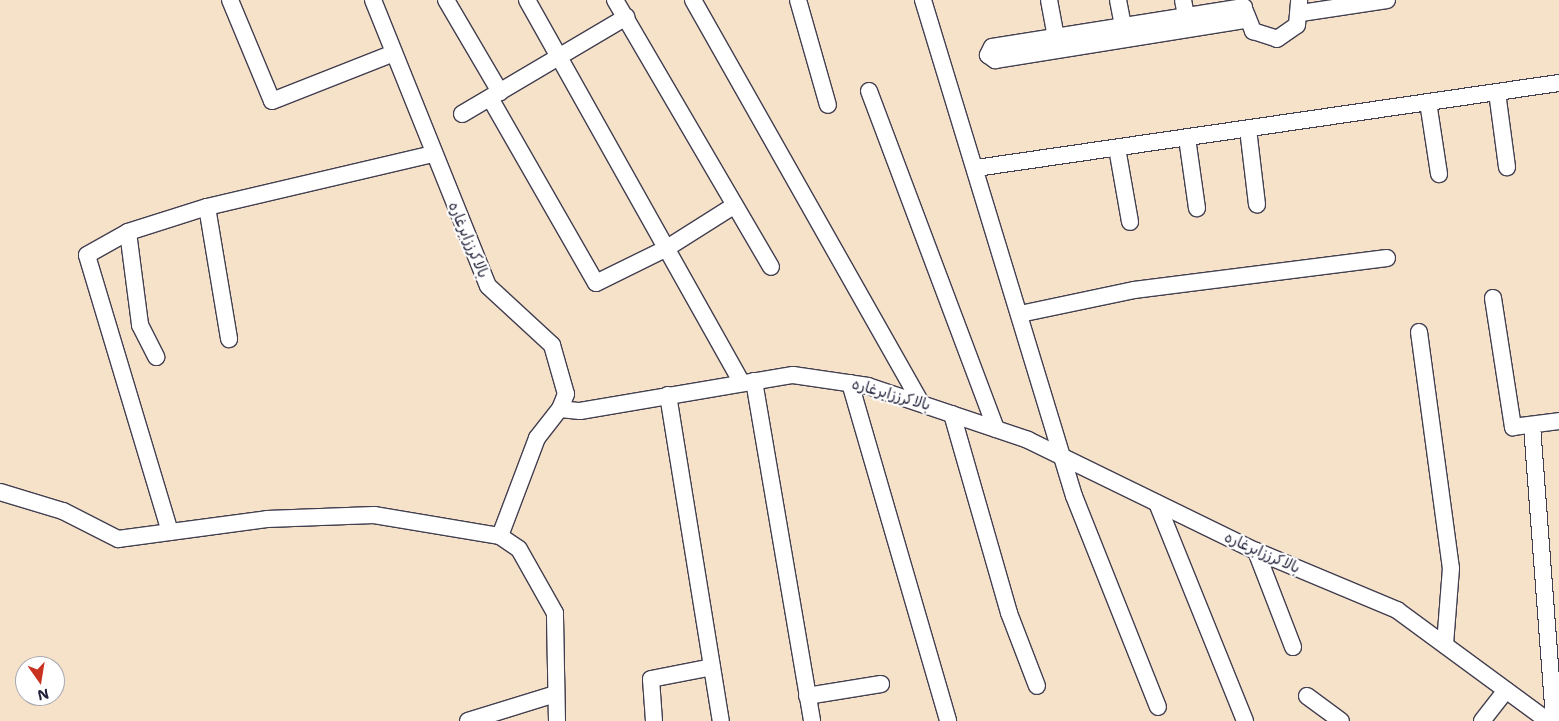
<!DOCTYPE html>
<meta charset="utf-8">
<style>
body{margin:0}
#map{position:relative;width:1559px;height:721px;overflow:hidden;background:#f6e1c9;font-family:"Shantell Sans","Playpen Sans Arabic",sans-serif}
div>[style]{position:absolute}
.roads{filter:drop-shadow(1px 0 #423f50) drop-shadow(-1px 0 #423f50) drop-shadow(0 1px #423f50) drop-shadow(0 -1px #423f50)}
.minor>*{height:16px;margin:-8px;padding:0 8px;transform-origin:8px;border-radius:8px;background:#fff}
span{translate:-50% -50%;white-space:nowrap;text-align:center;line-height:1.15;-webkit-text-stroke:4.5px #fff;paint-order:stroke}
.street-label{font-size:15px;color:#22223b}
.north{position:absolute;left:15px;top:656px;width:50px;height:50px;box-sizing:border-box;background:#fff;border:1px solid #a7a7b1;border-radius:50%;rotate:167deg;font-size:14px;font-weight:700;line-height:20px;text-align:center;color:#22223b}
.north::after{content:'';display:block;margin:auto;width:18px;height:22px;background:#c8321e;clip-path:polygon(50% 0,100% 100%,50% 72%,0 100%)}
</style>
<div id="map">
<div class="roads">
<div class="minor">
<i style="left:230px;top:0;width:109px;rotate:67.4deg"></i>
<i style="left:272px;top:101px;width:131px;rotate:-21.5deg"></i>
<i style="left:373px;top:0;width:308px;rotate:68.1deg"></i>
<i style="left:488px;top:286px;width:87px;rotate:42.7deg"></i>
<i style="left:552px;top:345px;width:51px;rotate:74.1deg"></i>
<i style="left:566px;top:394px;width:16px;rotate:112deg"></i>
<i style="left:560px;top:409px;width:20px;rotate:6deg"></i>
<i style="left:580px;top:411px;width:216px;rotate:-9.6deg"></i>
<i style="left:793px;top:375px;width:76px;rotate:8.3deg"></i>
<i style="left:868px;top:386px;width:169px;rotate:18.6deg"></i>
<i style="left:1028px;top:440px;width:254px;rotate:26deg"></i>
<i style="left:1256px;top:551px;width:153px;rotate:22.7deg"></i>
<i style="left:1397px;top:610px;width:187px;rotate:36.3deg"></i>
<i style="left:446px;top:0;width:107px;rotate:59.6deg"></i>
<i style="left:527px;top:0;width:439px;rotate:60.7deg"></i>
<i style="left:615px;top:0;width:309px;rotate:59.7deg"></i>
<i style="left:693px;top:0;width:463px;rotate:60.5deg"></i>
<i style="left:798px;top:0;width:109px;rotate:74.1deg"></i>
<i style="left:923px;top:0;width:518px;rotate:73.07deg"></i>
<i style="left:1074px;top:496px;width:227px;rotate:68.3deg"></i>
<i style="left:1049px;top:0;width:49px;rotate:79.4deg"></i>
<i style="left:1118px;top:0;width:38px;rotate:79deg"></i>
<i style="left:1183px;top:0;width:25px;rotate:79deg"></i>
<i style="left:1244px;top:7px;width:255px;rotate:171deg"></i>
<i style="left:992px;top:47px;width:9px;rotate:117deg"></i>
<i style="left:988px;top:55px;width:9px;rotate:36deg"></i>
<i style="left:995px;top:60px;width:254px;rotate:-9.1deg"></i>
<i style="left:1245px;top:11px;width:22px;rotate:68deg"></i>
<i style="left:1253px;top:31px;width:25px;rotate:18deg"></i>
<i style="left:1277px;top:39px;width:24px;rotate:-35deg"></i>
<i style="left:1297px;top:25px;width:25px;rotate:-85deg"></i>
<i style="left:1301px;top:13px;width:87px;rotate:-8.6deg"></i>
<i style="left:869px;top:91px;width:361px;rotate:69.4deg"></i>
<i style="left:1497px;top:92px;width:76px;rotate:82.4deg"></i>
<i style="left:490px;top:98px;width:213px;rotate:60.2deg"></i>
<i style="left:596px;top:283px;width:79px;rotate:-26.2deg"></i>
<i style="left:667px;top:248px;width:80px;rotate:-32.3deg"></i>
<i style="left:1428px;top:102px;width:73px;rotate:81.3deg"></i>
<i style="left:462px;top:114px;width:191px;rotate:-30.6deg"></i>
<i style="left:1248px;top:129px;width:76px;rotate:83.2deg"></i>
<i style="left:1187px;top:138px;width:71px;rotate:81.9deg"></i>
<i style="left:1117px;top:148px;width:75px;rotate:80deg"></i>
<i style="left:976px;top:168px;width:589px;rotate:-8.3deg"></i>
<i style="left:207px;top:207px;width:134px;rotate:80.5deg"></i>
<i style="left:128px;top:232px;width:94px;rotate:82.6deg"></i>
<i style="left:140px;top:325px;width:36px;rotate:63deg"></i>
<i style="left:1493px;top:298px;width:131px;rotate:81.2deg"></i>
<i style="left:1513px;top:427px;width:46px;rotate:-7.4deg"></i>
<i style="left:1020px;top:314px;width:116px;rotate:-11.9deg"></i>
<i style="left:1134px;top:290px;width:255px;rotate:-7.2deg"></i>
<i style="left:1419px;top:332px;width:238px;rotate:82.3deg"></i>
<i style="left:1451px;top:568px;width:77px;rotate:94.5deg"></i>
<i style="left:754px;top:381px;width:345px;rotate:80.3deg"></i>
<i style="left:850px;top:383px;width:352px;rotate:73.8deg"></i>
<i style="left:668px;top:395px;width:330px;rotate:80.8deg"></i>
<i style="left:952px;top:414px;width:207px;rotate:74deg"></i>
<i style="left:1009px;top:613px;width:78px;rotate:69deg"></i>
<i style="left:1532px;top:426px;width:296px;rotate:85.7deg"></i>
<i style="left:0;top:492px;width:66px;rotate:16.8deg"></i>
<i style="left:63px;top:511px;width:62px;rotate:27deg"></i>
<i style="left:118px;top:539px;width:150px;rotate:-7.6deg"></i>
<i style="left:267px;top:519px;width:107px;rotate:-2.1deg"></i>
<i style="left:374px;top:515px;width:128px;rotate:9.5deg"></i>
<i style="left:1157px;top:503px;width:235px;rotate:68deg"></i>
<i style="left:170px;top:532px;width:289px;rotate:-106.7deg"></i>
<i style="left:87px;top:255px;width:47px;rotate:-29.3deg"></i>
<i style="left:128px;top:232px;width:83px;rotate:-17.6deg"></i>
<i style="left:207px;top:207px;width:232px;rotate:-13.2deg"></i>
<i style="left:1256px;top:551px;width:103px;rotate:68.9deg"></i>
<i style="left:807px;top:696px;width:75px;rotate:-9.2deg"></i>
<i style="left:1307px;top:696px;width:42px;rotate:36.3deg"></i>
<i style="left:468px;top:721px;width:91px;rotate:-17.2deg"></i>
<i style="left:557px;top:721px;width:108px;rotate:-91.1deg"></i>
<i style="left:555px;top:613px;width:73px;rotate:-119.4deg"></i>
<i style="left:519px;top:549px;width:23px;rotate:-146deg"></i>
<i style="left:500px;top:536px;width:105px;rotate:-69.3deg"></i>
<i style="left:537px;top:438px;width:37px;rotate:-52deg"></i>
<i style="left:654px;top:721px;width:42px;rotate:-94.1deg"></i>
<i style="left:651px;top:679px;width:62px;rotate:-11.1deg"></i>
<i style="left:1482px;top:721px;width:39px;rotate:-52deg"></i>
</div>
</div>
<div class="street-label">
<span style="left:468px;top:240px;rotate:67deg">بالاکرززابرغاره</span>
<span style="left:891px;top:395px;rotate:16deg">بالاکرززابرغاره</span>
<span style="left:1262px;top:553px;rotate:24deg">بالاکرززابرغاره</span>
</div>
<div class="north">N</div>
</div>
